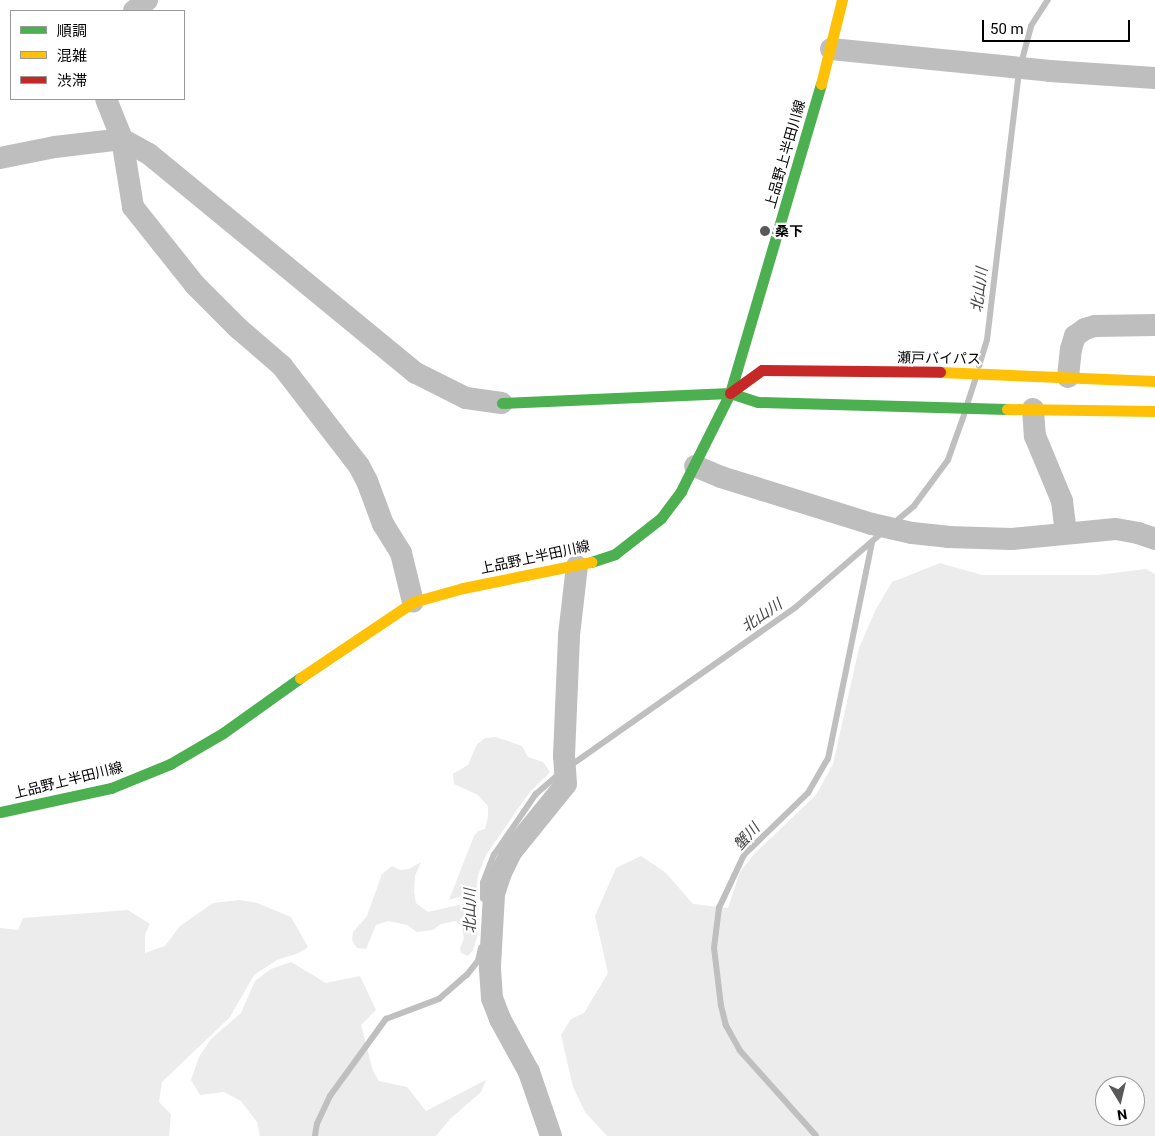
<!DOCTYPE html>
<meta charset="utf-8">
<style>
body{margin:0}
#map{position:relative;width:1155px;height:1136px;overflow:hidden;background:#fff;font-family:Roboto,"Noto Sans JP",sans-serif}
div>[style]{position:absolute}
.green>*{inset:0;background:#ececec}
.stream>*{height:5.5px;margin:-2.75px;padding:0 2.75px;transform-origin:2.75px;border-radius:2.75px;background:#bfbfbf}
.street>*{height:22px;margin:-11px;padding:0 11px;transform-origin:11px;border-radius:11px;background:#bebebe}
.fast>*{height:11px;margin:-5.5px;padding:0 5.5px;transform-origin:5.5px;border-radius:5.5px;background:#4caf50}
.slow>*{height:11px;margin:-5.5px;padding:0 5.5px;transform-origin:5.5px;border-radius:5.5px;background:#ffc107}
.jam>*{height:11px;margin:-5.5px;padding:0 5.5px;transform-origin:5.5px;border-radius:5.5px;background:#c62828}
.dots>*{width:14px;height:14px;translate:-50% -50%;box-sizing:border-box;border:2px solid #fff;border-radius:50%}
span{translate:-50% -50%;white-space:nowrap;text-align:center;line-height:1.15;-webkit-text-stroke:4.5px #fff;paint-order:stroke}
.street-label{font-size:14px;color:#000}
.poi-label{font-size:14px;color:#000;font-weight:700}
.left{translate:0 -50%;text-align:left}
.water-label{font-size:15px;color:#444;font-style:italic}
.legend{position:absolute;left:10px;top:10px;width:175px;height:90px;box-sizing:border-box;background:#fff;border:1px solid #999;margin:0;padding:6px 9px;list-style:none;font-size:15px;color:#000}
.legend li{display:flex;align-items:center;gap:10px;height:25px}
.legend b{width:25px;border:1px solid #999}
.north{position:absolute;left:1095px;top:1076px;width:50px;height:50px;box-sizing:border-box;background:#fff;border:1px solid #999;border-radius:50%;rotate:171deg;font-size:14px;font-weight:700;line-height:20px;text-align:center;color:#000}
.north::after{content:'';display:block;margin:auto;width:18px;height:22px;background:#595959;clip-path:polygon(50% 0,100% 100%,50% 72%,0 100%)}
.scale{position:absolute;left:982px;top:20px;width:148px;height:22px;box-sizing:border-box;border:2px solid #000;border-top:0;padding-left:6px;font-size:15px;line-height:18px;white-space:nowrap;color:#000;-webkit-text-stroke:4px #fff;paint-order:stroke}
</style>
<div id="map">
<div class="green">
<i style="clip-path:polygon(evenodd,940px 563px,982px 575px,1098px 575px,1146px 569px,1155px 574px,1155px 1136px,607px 1136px,585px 1112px,573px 1087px,561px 1035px,571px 1019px,584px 1013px,608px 973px,595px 916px,616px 868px,641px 856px,666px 873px,693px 904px,728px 908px,740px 872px,755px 853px,816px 795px,833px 764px,859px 648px,876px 609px,892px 582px,940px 563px,1105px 1086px,1135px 1086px,1135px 1116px,1105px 1116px,1105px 1086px)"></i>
<i style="clip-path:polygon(496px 737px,522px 746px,528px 757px,543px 762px,550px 772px,529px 793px,486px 855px,478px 875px,476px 892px,449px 900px,474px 836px,478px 831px,485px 829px,488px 817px,488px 806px,478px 795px,454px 784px,453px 774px,468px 765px,477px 744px,485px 738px)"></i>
<i style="clip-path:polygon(421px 862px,415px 876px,414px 892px,416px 903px,428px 912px,476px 901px,478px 934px,473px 950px,468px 956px,461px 953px,460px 948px,464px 938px,462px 927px,456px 921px,441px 924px,433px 930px,417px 932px,407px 925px,388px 921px,376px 925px,366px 949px,357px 948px,352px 940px,353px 932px,367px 916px,382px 874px,392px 866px,400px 870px,409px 869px)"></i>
<i style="clip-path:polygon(240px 900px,257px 903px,291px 917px,308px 947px,299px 953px,277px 960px,254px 975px,230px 1017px,162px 1082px,159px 1102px,171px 1114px,169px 1136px,0 1136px,0 928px,18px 930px,23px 918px,128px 910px,150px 924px,145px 934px,145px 953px,165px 946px,180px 926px,213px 903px)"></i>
<i style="clip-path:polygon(291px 962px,326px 983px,360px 976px,376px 1010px,361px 1025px,373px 1071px,379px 1081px,407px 1087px,426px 1111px,486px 1080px,481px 1092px,450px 1119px,436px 1136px,260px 1136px,257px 1122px,241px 1101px,224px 1092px,200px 1095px,191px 1080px,199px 1057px,211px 1039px,241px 1013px,255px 981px,271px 969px)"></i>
</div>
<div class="stream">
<i style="left:1021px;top:64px;width:39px;rotate:-75deg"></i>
<i style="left:1031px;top:26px;width:31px;rotate:-57deg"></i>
<i style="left:979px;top:366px;width:27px;rotate:-73deg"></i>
<i style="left:987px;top:340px;width:269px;rotate:-83.2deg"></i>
<i style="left:968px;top:402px;width:23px;rotate:-72deg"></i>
<i style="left:894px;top:523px;width:26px;rotate:-40deg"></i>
<i style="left:914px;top:506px;width:57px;rotate:-53.5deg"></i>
<i style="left:948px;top:460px;width:48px;rotate:-70.4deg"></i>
<i style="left:570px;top:766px;width:276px;rotate:-35.1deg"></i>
<i style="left:796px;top:607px;width:115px;rotate:-40.8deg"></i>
<i style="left:483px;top:899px;width:16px;rotate:-90deg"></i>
<i style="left:483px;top:883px;width:30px;rotate:-69deg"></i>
<i style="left:494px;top:855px;width:74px;rotate:-55.5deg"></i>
<i style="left:536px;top:794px;width:30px;rotate:-41deg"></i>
<i style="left:315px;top:1136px;width:12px;rotate:-81deg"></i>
<i style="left:317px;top:1124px;width:31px;rotate:-65deg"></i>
<i style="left:330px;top:1096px;width:95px;rotate:-54deg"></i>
<i style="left:386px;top:1019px;width:57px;rotate:-20.7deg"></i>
<i style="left:439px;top:999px;width:37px;rotate:-41deg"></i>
<i style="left:467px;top:975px;width:18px;rotate:-52deg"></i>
<i style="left:478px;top:961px;width:13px;rotate:-77deg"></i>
<i style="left:816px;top:1136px;width:114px;rotate:-131.8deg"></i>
<i style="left:740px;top:1051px;width:29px;rotate:-119deg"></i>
<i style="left:726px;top:1026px;width:21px;rotate:-104deg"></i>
<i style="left:721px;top:1006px;width:58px;rotate:-96.9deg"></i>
<i style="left:714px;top:948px;width:40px;rotate:-82.9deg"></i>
<i style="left:719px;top:908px;width:59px;rotate:-64.7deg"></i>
<i style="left:744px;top:855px;width:89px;rotate:-44.1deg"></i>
<i style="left:808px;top:793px;width:39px;rotate:-60deg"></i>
<i style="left:828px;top:759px;width:221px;rotate:-78.5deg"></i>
</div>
<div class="street">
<i style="left:134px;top:11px;width:17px;rotate:-40deg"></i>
<i style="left:831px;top:49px;width:220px;rotate:5.7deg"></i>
<i style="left:1050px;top:71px;width:105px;rotate:3.8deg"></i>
<i style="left:106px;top:99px;width:43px;rotate:68.2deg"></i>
<i style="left:122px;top:139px;width:69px;rotate:80.8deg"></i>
<i style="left:133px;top:207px;width:100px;rotate:51.5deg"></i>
<i style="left:195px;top:285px;width:61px;rotate:45deg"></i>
<i style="left:238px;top:328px;width:58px;rotate:40.8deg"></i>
<i style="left:282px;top:366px;width:126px;rotate:52.4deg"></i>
<i style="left:359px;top:466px;width:17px;rotate:62deg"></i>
<i style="left:367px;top:481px;width:46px;rotate:69.6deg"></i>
<i style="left:383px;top:524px;width:34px;rotate:58deg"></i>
<i style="left:401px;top:553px;width:50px;rotate:76.2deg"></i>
<i style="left:0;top:158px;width:56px;rotate:-11.3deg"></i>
<i style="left:55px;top:147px;width:67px;rotate:-6.8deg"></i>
<i style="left:122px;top:139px;width:31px;rotate:29deg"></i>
<i style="left:149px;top:154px;width:345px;rotate:39.4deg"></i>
<i style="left:416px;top:373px;width:56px;rotate:26.6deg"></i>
<i style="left:466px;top:398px;width:36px;rotate:8deg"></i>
<i style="left:1068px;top:377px;width:28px;rotate:-84deg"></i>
<i style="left:1071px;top:349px;width:14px;rotate:-73deg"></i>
<i style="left:1075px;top:336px;width:12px;rotate:-35deg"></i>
<i style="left:1085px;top:329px;width:10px;rotate:-17deg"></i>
<i style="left:1095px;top:326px;width:60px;rotate:-1deg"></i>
<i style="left:1033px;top:409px;width:27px;rotate:86deg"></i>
<i style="left:1035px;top:436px;width:70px;rotate:67.4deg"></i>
<i style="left:1062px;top:501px;width:32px;rotate:83deg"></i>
<i style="left:695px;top:466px;width:28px;rotate:23deg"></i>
<i style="left:721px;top:477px;width:158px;rotate:17.3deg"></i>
<i style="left:872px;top:524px;width:41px;rotate:12.7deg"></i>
<i style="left:912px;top:533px;width:36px;rotate:6deg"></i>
<i style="left:948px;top:537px;width:64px;rotate:1.8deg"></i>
<i style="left:1012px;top:539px;width:104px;rotate:-5.5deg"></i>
<i style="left:1116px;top:529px;width:22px;rotate:10deg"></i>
<i style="left:1138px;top:533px;width:18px;rotate:19deg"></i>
<i style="left:551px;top:1136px;width:68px;rotate:-109deg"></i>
<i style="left:529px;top:1072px;width:60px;rotate:-118.7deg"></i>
<i style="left:500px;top:1019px;width:22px;rotate:-111deg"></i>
<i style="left:492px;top:998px;width:32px;rotate:-94deg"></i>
<i style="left:490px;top:966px;width:72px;rotate:-86.8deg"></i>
<i style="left:494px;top:894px;width:20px;rotate:-72deg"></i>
<i style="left:500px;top:875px;width:25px;rotate:-64deg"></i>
<i style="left:511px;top:852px;width:87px;rotate:-51deg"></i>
<i style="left:566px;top:784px;width:28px;rotate:-94deg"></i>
<i style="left:564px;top:756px;width:121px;rotate:-87.6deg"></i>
<i style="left:569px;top:635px;width:69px;rotate:-83.4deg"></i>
</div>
<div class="fast">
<i style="left:502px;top:403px;width:228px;rotate:-2.5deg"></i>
<i style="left:730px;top:393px;width:29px;rotate:18deg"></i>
<i style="left:758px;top:402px;width:249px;rotate:1.6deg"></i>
<i style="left:591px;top:562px;width:25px;rotate:-18deg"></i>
<i style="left:615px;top:554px;width:58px;rotate:-38deg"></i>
<i style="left:661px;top:518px;width:34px;rotate:-53deg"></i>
<i style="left:681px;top:491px;width:110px;rotate:-63.4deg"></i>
<i style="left:730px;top:393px;width:322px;rotate:-73.6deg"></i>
<i style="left:0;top:812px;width:114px;rotate:-12.2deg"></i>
<i style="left:111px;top:788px;width:64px;rotate:-22.1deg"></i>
<i style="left:170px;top:764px;width:61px;rotate:-30.3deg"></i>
<i style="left:223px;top:733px;width:95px;rotate:-35.5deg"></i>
</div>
<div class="slow">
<i style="left:821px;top:84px;width:87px;rotate:-76deg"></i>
<i style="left:940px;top:372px;width:215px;rotate:2.4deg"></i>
<i style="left:1007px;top:409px;width:148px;rotate:0.8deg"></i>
<i style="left:300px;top:678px;width:136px;rotate:-33.9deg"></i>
<i style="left:413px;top:602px;width:52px;rotate:-15.6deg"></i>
<i style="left:463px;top:588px;width:131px;rotate:-11.5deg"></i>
</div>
<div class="jam">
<i style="left:730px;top:393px;width:39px;rotate:-36deg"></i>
<i style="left:762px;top:370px;width:178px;rotate:0.6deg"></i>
</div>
<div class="dots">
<i style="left:765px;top:231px;background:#595959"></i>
</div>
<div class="street-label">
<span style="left:785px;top:154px;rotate:-74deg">上品野上半田川線</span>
<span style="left:939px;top:358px;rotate:1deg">瀬戸バイパス</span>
<span style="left:535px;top:557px;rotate:-12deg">上品野上半田川線</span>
<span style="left:68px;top:780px;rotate:-14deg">上品野上半田川線</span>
</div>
<div class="poi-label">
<span class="left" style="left:775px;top:231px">桑下</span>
</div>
<div class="water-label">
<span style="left:980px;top:290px;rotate:-83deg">北山川</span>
<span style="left:762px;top:616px;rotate:-35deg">北山川</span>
<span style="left:747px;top:837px;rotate:-48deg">蟹川</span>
<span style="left:471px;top:911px;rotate:-90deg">北山川</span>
</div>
<ul class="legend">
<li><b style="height:6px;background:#4caf50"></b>順調</li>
<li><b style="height:6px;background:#ffc107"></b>混雑</li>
<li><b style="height:6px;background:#c62828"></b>渋滞</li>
</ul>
<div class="north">N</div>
<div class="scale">50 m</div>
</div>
